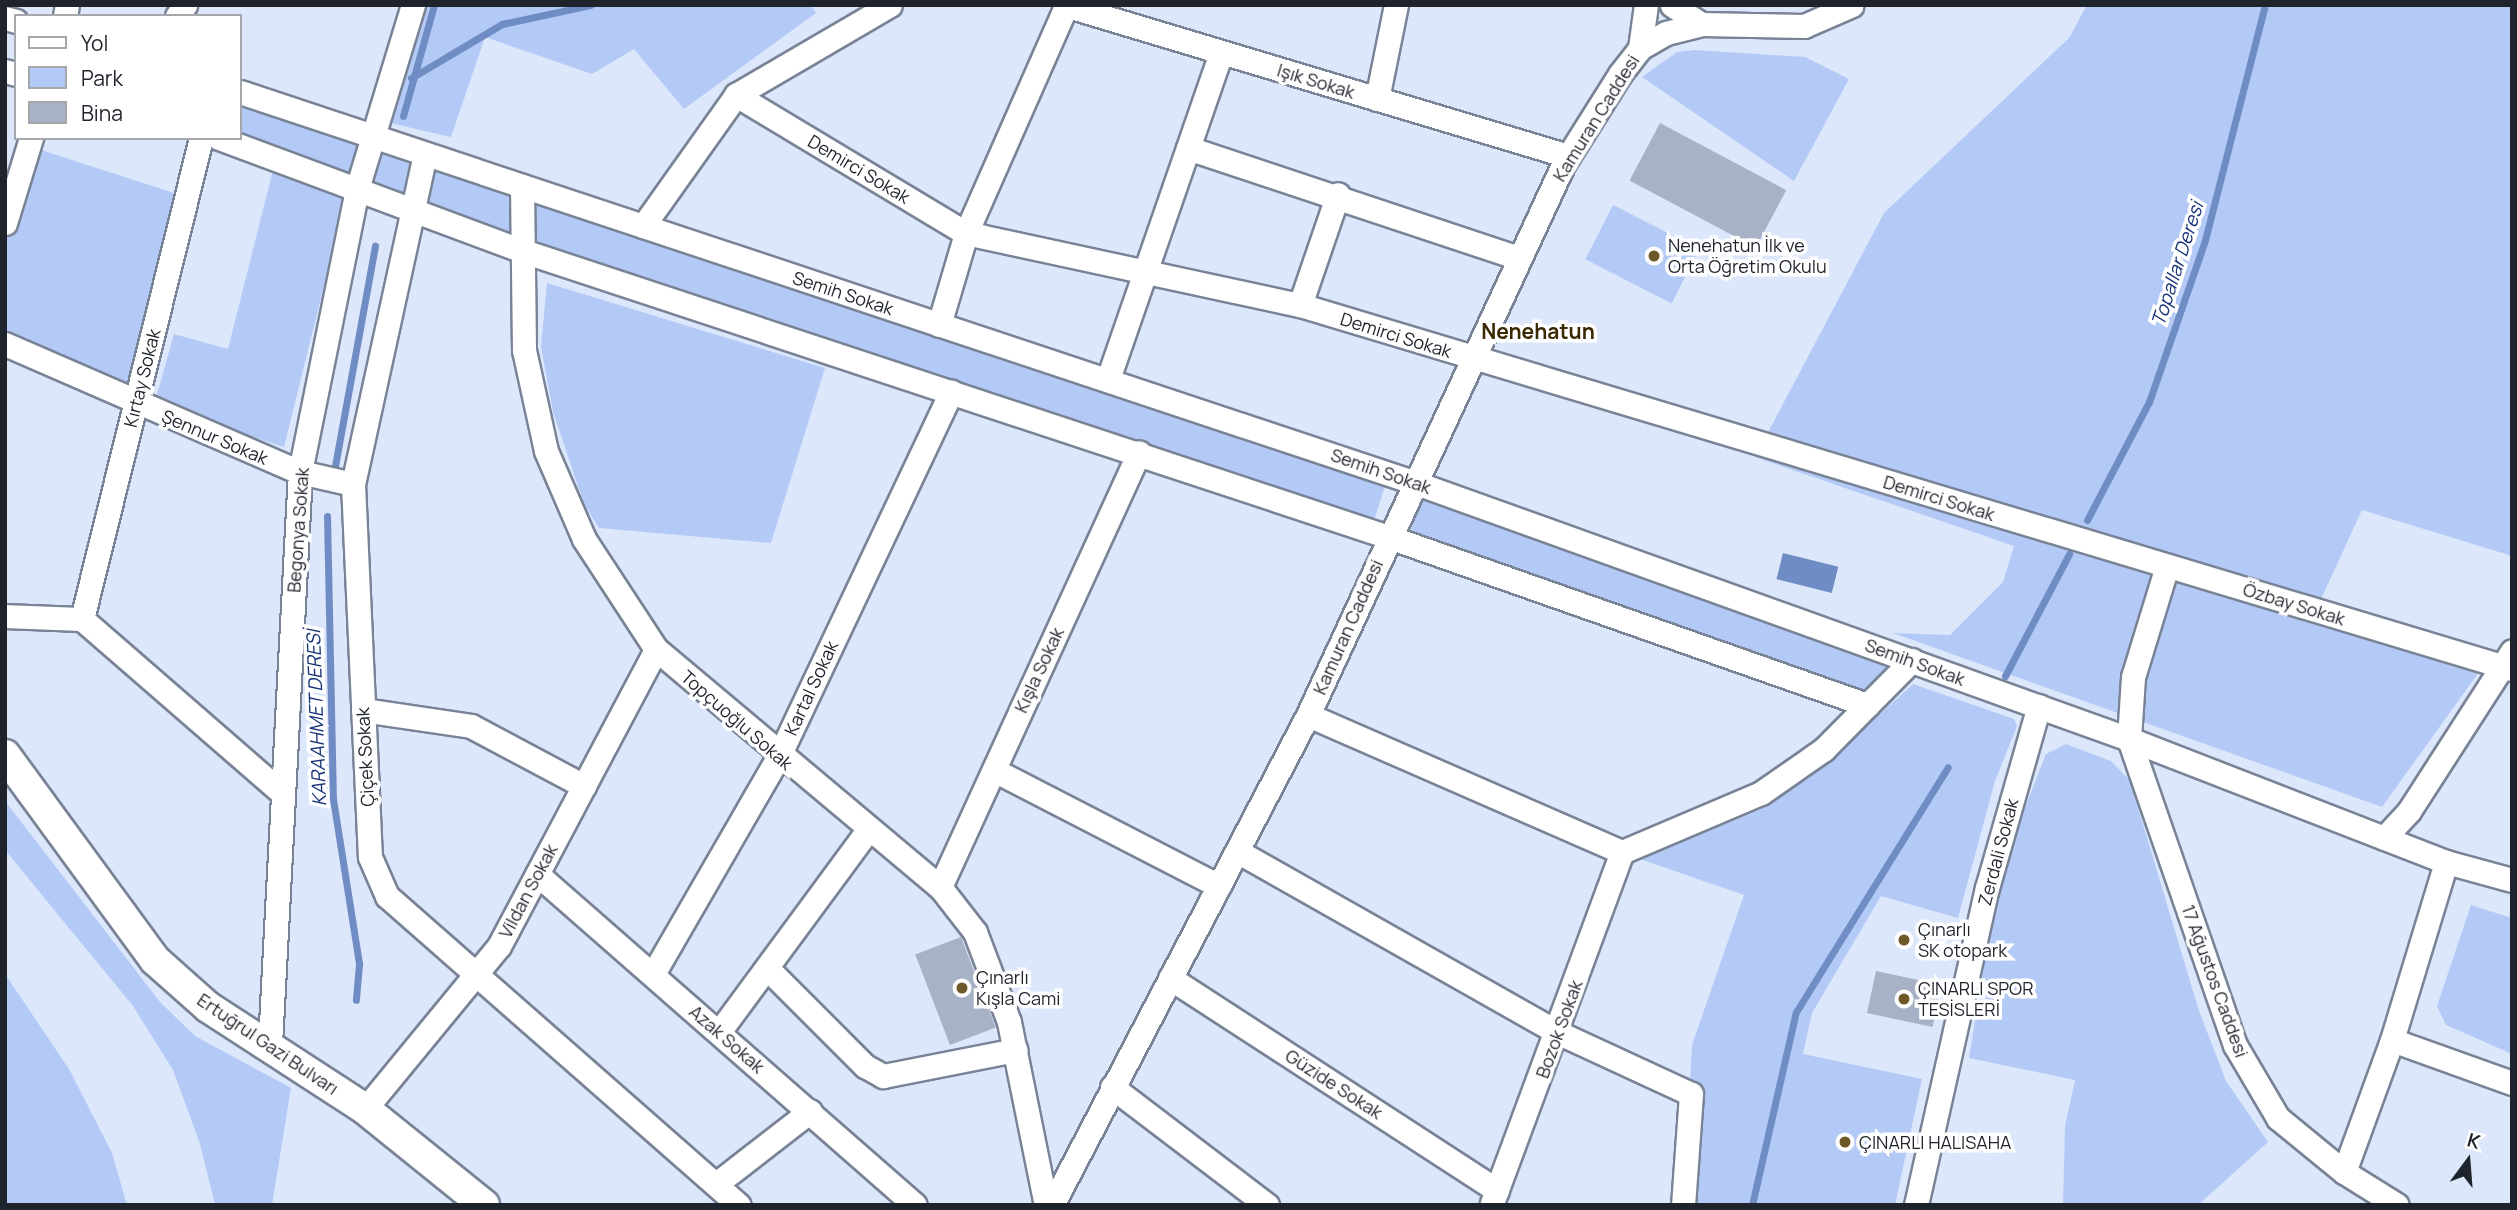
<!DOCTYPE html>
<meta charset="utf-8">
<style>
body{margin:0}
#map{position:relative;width:2517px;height:1210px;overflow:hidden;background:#dce7fc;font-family:Manrope,sans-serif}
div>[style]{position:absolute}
.green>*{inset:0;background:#b4caf6;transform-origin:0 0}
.water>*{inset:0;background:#708cc4;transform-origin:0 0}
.stream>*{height:7px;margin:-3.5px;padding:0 3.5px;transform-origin:3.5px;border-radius:3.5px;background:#708cc4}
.building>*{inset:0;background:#a8b2c6;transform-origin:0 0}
.roads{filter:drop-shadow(2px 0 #798396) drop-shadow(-2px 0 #798396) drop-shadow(0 2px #798396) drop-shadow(0 -2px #798396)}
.minor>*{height:23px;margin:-11.5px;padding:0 11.5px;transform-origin:11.5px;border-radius:11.5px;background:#fff}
.major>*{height:30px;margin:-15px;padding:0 15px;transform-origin:15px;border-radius:15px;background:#fff}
.dots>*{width:19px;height:19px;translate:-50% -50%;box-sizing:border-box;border:4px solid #fff;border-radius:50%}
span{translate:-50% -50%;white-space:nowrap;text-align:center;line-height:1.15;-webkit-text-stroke:7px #fff;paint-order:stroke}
.street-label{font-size:18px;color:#1f232b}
.poi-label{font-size:18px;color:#1f232b}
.left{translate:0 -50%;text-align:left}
.water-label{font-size:19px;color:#173377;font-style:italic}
.quarter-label{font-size:21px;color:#392800;font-weight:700}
.frame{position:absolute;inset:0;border:7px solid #1f232b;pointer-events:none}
.legend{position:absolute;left:14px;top:14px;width:228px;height:126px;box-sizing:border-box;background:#fff;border:2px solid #a5a7aa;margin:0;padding:9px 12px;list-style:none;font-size:21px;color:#1f232b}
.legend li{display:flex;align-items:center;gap:14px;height:35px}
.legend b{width:35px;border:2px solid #a5a7aa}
.north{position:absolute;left:2433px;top:1126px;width:70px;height:70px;-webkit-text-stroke:5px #fff;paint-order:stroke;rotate:16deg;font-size:19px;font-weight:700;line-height:28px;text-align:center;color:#1f232b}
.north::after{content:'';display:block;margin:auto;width:24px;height:32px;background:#1f232b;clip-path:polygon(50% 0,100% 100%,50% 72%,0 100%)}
</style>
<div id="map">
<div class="green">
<i style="clip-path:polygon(413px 5px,811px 5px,816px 13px,684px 109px,634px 49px,592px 74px,485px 37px,451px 137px,377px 120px)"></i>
<i style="clip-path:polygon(2087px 5px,2512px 5px,2512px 556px,2362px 510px,2310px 623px,2479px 672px,2382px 807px,1893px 633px,1950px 635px,2003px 582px,2014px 546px,1755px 457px,1884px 213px,2069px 38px)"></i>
<i style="clip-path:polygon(1695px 50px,1805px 57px,1849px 79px,1794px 181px,1642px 77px,1677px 52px)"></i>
<i style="left:240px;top:102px;width:131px;height:36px;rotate:19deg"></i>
<i style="clip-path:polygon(35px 148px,177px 194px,129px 390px,5px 337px,5px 242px)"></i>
<i style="clip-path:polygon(396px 148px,414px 162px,408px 192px,401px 196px,371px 188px,367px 163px,379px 151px)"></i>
<i style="clip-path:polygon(430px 167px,513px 195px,509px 234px,422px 204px)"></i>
<i style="clip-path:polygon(273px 170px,346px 197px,284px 447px,154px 405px,174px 334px,228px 349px)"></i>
<i style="left:537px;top:203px;width:894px;height:41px;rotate:18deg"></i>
<i style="left:1613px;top:205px;width:97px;height:61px;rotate:27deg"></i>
<i style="clip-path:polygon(547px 283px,825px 368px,771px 543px,599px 528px,584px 504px,553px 412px,541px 347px)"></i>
<i style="left:1423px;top:497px;width:497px;height:37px;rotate:20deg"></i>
<i style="clip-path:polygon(1913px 684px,2014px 719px,2017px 726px,1995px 781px,1958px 918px,1881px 896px,1812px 1013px,1803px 1054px,1922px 1079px,1895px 1205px,1683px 1205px,1692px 1045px,1744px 895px,1640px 859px,1762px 809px,1831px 758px)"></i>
<i style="clip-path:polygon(2066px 744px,2111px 761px,2130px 781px,2199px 1011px,2226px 1081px,2268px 1142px,2198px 1205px,2063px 1205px,2065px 1126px,2075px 1080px,1969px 1058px,1999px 874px,2046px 754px)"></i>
<i style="clip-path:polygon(5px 801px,160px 1002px,195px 1036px,291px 1088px,272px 1205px,215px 1205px,200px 1144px,173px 1070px,133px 1006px,5px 850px)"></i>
<i style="clip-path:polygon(2471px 905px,2512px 918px,2512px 1054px,2446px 1025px,2437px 1006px)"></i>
<i style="clip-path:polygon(5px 974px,69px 1069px,112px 1153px,127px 1205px,5px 1205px)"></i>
</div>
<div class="water">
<i style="left:1783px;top:553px;width:57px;height:27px;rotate:14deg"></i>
</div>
<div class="stream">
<i style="left:411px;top:78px;width:106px;rotate:-30.7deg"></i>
<i style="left:502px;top:24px;width:91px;rotate:-12.1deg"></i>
<i style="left:403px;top:116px;width:115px;rotate:-74.4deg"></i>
<i style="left:335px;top:466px;width:224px;rotate:-79.7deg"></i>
<i style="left:327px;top:516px;width:283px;rotate:88.8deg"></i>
<i style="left:333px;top:799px;width:167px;rotate:81deg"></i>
<i style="left:359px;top:964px;width:36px;rotate:95deg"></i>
<i style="left:2087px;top:520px;width:133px;rotate:-62.3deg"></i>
<i style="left:2149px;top:402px;width:171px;rotate:-70.9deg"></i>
<i style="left:2205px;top:240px;width:243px;rotate:-75.7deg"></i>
<i style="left:2005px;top:676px;width:138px;rotate:-62.3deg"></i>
<i style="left:1752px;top:1205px;width:198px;rotate:-77.2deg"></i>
<i style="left:1796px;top:1012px;width:288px;rotate:-58.2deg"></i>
</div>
<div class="building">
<i style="left:1660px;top:123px;width:143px;height:65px;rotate:28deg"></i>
<i style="left:961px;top:937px;width:97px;height:49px;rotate:69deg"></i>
<i style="left:1876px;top:971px;width:67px;height:43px;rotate:12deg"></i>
</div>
<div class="roads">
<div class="minor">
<i style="left:1065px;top:5px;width:525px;rotate:16.71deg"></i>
<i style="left:1672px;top:5px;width:35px;rotate:33deg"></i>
<i style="left:65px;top:16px;width:11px;rotate:-80deg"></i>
<i style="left:177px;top:16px;width:14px;rotate:-54deg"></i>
<i style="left:5px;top:18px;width:11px;rotate:15deg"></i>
<i style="left:1640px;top:48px;width:43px;rotate:-82.1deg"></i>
<i style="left:5px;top:71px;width:11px;rotate:15deg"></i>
<i style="left:240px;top:92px;width:1239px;rotate:18.39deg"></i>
<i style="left:1416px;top:483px;width:758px;rotate:19.75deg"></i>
<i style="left:2129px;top:739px;width:340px;rotate:21.2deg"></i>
<i style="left:2446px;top:862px;width:68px;rotate:15.3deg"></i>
<i style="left:736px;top:95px;width:268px;rotate:31deg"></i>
<i style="left:966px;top:233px;width:342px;rotate:12.2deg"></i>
<i style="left:1300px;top:305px;width:1265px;rotate:16.72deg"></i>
<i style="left:1377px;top:99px;width:96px;rotate:-78.6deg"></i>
<i style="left:201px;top:138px;width:496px;rotate:103.9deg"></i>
<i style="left:82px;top:619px;width:265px;rotate:41deg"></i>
<i style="left:219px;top:138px;width:324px;rotate:20.4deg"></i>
<i style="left:523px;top:251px;width:912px;rotate:18.28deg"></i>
<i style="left:1389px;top:537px;width:507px;rotate:19.36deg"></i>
<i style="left:1188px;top:148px;width:349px;rotate:18.4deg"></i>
<i style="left:425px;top:154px;width:338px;rotate:102.3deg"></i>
<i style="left:353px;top:484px;width:373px;rotate:87.4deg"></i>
<i style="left:370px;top:857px;width:43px;rotate:66.4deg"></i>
<i style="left:387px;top:896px;width:468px;rotate:41.3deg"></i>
<i style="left:522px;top:186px;width:164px;rotate:89.3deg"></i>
<i style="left:524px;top:350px;width:103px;rotate:77.7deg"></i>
<i style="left:546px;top:451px;width:96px;rotate:66.6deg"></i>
<i style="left:584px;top:539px;width:131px;rotate:56.8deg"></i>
<i style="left:656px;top:649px;width:371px;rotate:40deg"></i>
<i style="left:940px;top:887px;width:57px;rotate:52.1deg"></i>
<i style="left:975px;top:932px;width:96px;rotate:69.3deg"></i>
<i style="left:1009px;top:1022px;width:187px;rotate:78.6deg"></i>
<i style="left:5px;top:223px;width:89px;rotate:-73deg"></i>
<i style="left:643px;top:226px;width:161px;rotate:-54.6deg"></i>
<i style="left:736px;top:95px;width:178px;rotate:-30.3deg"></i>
<i style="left:1300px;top:305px;width:117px;rotate:-71.1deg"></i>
<i style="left:939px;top:325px;width:96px;rotate:-73.6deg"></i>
<i style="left:966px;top:233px;width:248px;rotate:-66.2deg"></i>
<i style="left:5px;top:344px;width:322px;rotate:23.5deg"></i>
<i style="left:300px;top:472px;width:54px;rotate:12.8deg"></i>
<i style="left:1108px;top:379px;width:345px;rotate:-70.9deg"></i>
<i style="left:2167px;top:566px;width:116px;rotate:107deg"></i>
<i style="left:2133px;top:677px;width:62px;rotate:93.7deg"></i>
<i style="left:2129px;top:739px;width:324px;rotate:70.9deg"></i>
<i style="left:2235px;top:1045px;width:85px;rotate:59.5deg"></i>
<i style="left:2278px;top:1118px;width:85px;rotate:39.3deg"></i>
<i style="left:2344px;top:1172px;width:62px;rotate:31.9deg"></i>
<i style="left:5px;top:616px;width:77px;rotate:2.2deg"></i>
<i style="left:363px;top:710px;width:109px;rotate:8.4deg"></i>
<i style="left:471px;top:726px;width:128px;rotate:28deg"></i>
<i style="left:1308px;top:715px;width:343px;rotate:23.6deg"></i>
<i style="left:994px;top:770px;width:253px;rotate:27.3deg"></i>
<i style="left:2384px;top:838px;width:37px;rotate:-47deg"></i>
<i style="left:2409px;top:811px;width:190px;rotate:-57.2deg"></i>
<i style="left:1237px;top:851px;width:370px;rotate:29.5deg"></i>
<i style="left:1559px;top:1033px;width:145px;rotate:24.8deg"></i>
<i style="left:1691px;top:1094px;width:111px;rotate:94.1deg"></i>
<i style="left:1622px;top:852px;width:151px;rotate:-23deg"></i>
<i style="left:1761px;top:793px;width:77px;rotate:-34.9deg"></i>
<i style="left:1824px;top:749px;width:125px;rotate:-45.3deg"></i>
<i style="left:537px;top:874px;width:502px;rotate:41.21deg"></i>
<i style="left:940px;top:887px;width:478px;rotate:-65.4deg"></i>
<i style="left:767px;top:968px;width:139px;rotate:45deg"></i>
<i style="left:865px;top:1066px;width:21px;rotate:29deg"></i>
<i style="left:883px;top:1076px;width:135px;rotate:-11.1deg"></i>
<i style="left:653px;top:974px;width:252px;rotate:-60deg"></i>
<i style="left:779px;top:756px;width:403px;rotate:-64.7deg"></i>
<i style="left:1170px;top:978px;width:390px;rotate:33deg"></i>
<i style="left:719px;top:1032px;width:250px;rotate:-53.6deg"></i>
<i style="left:2392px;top:1040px;width:127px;rotate:19.7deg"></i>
<i style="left:270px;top:1044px;width:573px;rotate:-87deg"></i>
<i style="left:300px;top:472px;width:289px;rotate:-78.6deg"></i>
<i style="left:357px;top:189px;width:192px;rotate:-73.1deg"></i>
<i style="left:1112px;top:1087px;width:195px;rotate:37.3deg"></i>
<i style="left:365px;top:1109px;width:211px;rotate:-50.6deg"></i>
<i style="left:499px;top:946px;width:336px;rotate:-62.1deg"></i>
<i style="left:2344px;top:1172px;width:140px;rotate:-70deg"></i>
<i style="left:2392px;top:1040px;width:186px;rotate:-73.1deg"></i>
<i style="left:716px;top:1184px;width:119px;rotate:-37.8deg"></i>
<i style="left:1492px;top:1203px;width:374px;rotate:-69.7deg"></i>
<i style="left:1052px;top:1205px;width:553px;rotate:-62.42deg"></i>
<i style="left:1308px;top:715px;width:608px;rotate:-65.12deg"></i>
<i style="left:1564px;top:163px;width:105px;rotate:-57.8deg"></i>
<i style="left:1620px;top:74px;width:33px;rotate:-52deg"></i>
<i style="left:1640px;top:48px;width:30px;rotate:-30deg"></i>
<i style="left:1666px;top:33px;width:36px;rotate:-14deg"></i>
<i style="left:1701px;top:24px;width:103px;rotate:1.1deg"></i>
<i style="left:1804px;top:26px;width:52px;rotate:-23.6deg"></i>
<i style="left:1916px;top:1205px;width:325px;rotate:-77.4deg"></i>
<i style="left:1987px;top:888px;width:189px;rotate:-74.1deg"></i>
</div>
<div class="major">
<i style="left:5px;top:755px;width:254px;rotate:53.8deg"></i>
<i style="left:155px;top:960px;width:71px;rotate:41.6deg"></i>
<i style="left:208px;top:1007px;width:187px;rotate:33deg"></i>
<i style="left:365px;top:1109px;width:153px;rotate:38.9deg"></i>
</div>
</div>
<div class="dots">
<i style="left:1654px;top:256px;background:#6f5828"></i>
<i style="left:1904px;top:940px;background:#6f5828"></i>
<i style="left:962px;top:988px;background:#6f5828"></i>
<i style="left:1904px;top:999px;background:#6f5828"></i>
<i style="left:1845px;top:1142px;background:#6f5828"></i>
</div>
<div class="street-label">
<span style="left:1316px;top:81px;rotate:17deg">Işık Sokak</span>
<span style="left:1596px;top:118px;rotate:-58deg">Kamuran Caddesi</span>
<span style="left:859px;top:169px;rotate:31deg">Demirci Sokak</span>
<span style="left:843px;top:293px;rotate:18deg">Semih Sokak</span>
<span style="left:1396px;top:335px;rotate:17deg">Demirci Sokak</span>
<span style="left:142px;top:378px;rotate:-76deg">Kırtay Sokak</span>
<span style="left:215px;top:437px;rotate:23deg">Şennur Sokak</span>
<span style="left:1381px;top:471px;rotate:19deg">Semih Sokak</span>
<span style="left:1939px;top:498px;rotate:17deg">Demirci Sokak</span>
<span style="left:298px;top:530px;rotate:-86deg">Begonya Sokak</span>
<span style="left:2294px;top:604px;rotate:17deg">Özbay Sokak</span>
<span style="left:1348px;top:627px;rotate:-66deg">Kamuran Caddesi</span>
<span style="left:1915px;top:662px;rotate:20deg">Semih Sokak</span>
<span style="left:1039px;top:670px;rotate:-65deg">Kışla Sokak</span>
<span style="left:811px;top:688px;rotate:-65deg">Kartal Sokak</span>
<span style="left:737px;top:720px;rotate:41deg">Topçuoğlu Sokak</span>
<span style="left:365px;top:757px;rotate:-93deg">Çiçek Sokak</span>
<span style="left:1998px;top:852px;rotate:-75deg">Zerdali Sokak</span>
<span style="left:528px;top:891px;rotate:-62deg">Vildan Sokak</span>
<span style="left:2215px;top:981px;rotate:70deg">17 Ağustos Caddesi</span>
<span style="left:1559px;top:1029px;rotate:-70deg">Bozok Sokak</span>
<span style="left:727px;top:1039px;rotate:41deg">Azak Sokak</span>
<span style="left:268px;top:1044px;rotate:34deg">Ertuğrul Gazi Bulvarı</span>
<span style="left:1334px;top:1084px;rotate:33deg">Güzide Sokak</span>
</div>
<div class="poi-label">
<span class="left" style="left:1668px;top:256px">Nenehatun İlk ve<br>Orta Öğretim Okulu</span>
<span class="left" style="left:1918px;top:940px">Çınarlı<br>SK otopark</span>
<span class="left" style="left:976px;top:988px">Çınarlı<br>Kışla Cami</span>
<span class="left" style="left:1918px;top:999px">ÇINARLI SPOR<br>TESİSLERİ</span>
<span class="left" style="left:1859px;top:1142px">ÇINARLI HALISAHA</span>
</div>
<div class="water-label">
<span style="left:2178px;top:264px;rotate:-72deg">Topallar Deresi</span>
<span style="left:317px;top:718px;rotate:-92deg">KARAAHMET DERESİ</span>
</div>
<div class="quarter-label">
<span style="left:1538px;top:331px">Nenehatun</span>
</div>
<div class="frame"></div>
<ul class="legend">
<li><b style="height:9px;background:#fff"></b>Yol</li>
<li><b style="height:19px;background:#b4caf6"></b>Park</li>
<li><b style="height:19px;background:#a8b2c6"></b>Bina</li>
</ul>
<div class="north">K</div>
</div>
